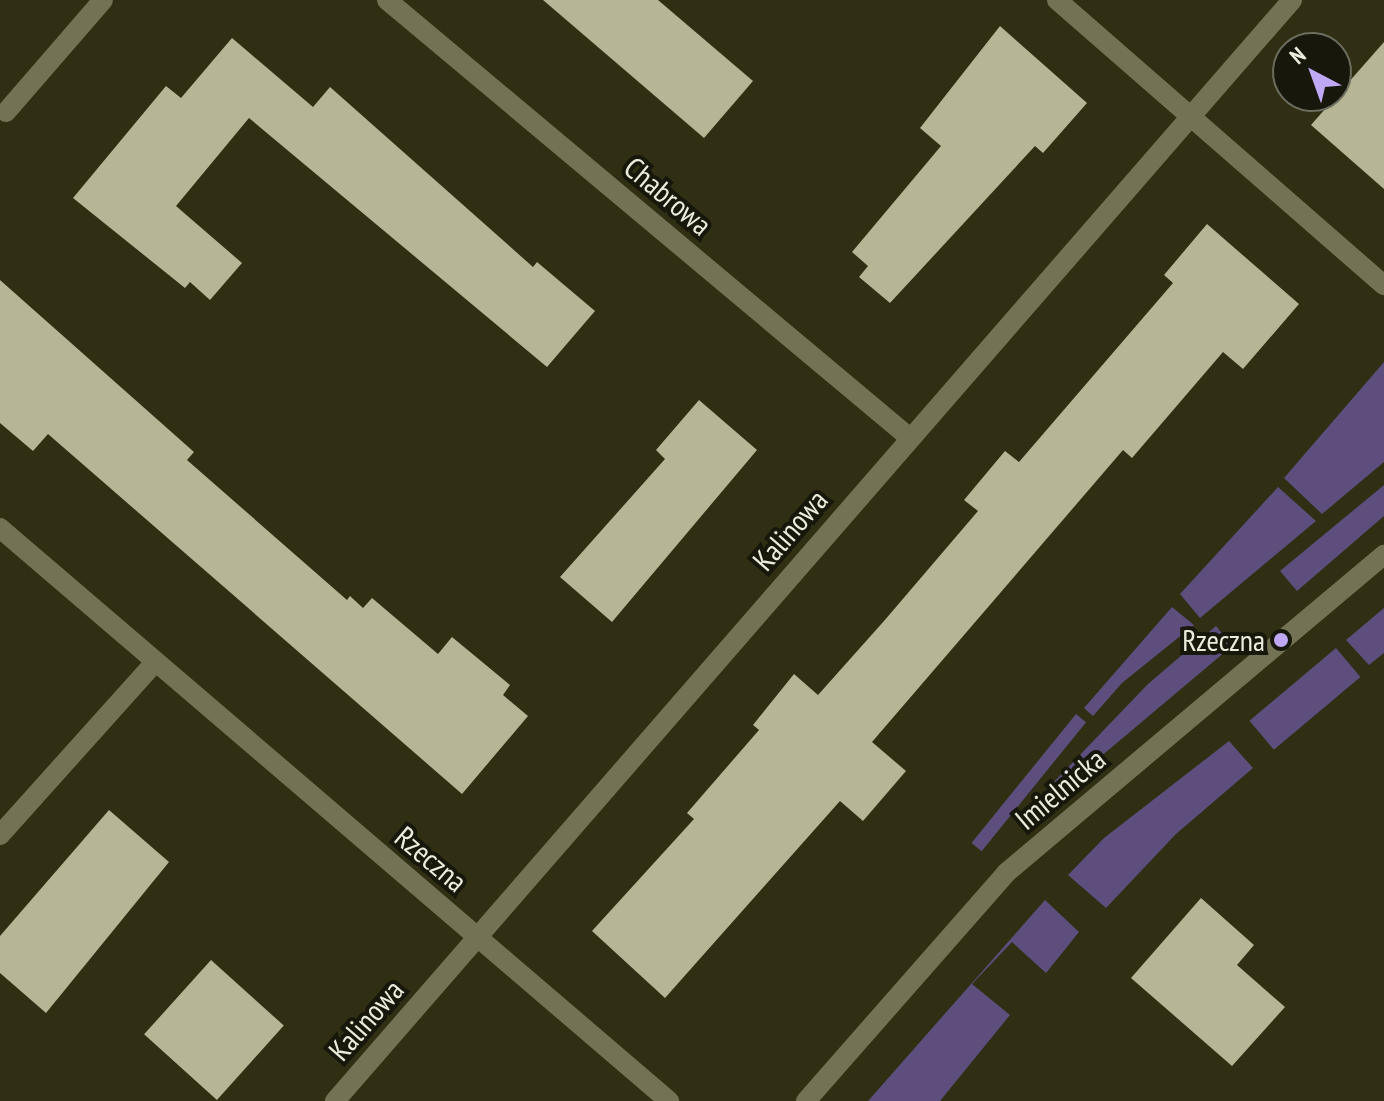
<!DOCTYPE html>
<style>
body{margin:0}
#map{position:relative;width:1384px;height:1101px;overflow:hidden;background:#302f14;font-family:"PT Sans Narrow",sans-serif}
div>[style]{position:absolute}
.green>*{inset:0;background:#5d4e7e;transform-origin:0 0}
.building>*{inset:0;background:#b6b596;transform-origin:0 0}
.minor>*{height:20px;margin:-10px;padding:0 10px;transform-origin:10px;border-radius:10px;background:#737255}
.dots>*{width:22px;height:22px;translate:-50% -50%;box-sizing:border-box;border:4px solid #17170b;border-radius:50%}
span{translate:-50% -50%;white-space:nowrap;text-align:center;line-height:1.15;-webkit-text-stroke:8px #17170b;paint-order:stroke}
.street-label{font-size:30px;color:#ececdc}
.poi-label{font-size:30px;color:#ececdc}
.right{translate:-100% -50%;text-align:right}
.north{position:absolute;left:1272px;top:32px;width:80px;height:80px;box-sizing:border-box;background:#17170b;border:2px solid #6c6c5f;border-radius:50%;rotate:319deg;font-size:22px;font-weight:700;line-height:32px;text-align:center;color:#ececdc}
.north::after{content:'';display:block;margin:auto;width:28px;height:36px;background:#bfa8f4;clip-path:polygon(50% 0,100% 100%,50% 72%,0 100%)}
</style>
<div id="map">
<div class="green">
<i style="clip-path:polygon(1384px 362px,1384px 462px,1322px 514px,1284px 478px)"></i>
<i style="clip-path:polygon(1384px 485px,1384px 516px,1297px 591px,1280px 571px)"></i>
<i style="clip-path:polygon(1278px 487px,1316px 521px,1200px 618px,1180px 594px)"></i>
<i style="clip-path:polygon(1172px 607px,1194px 625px,1122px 683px,1093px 716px,1084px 708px)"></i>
<i style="clip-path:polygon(1384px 608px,1384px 653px,1369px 665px,1346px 640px)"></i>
<i style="clip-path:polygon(1216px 626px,1232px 646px,1029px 817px,1027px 810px,1148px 684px)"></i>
<i style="left:1336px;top:648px;width:38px;height:113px;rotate:50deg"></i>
<i style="left:1076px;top:714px;width:13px;height:166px;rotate:39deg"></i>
<i style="clip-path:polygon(1229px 741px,1253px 768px,1176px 834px,1106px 908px,1068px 875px,1104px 838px)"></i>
<i style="clip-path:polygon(1045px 900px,1079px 932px,1046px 973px,1012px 942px,972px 984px,1010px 1015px,940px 1101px,868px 1101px)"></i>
</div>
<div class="building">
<i style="clip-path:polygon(543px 0,658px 0,753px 81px,704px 138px)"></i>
<i style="clip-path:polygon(1000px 26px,1087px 103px,1043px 153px,1035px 146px,890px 303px,859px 277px,868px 266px,852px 252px,941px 146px,920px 128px)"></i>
<i style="clip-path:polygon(232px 38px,313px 107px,330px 87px,533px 267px,537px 262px,595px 311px,547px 367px,249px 118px,176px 206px,242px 263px,210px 300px,190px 282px,185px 288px,73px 198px,166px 86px,181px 98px)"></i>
<i style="clip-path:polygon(1384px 42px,1384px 189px,1311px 125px)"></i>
<i style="clip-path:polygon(1207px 224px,1299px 304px,1243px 369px,1223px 352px,1132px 458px,1123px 450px,872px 742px,906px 771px,863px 821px,840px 801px,665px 998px,592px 931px,694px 819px,687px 813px,759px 730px,753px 725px,794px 674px,818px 695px,884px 621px,978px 511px,964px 500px,1005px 451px,1019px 462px,1173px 283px,1164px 275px)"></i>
<i style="clip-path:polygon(0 280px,194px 452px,187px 460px,347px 600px,350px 596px,363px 608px,372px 598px,438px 654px,452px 637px,510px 685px,503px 695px,528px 716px,462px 794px,48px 434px,33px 451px,0 423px)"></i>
<i style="clip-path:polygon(699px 400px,757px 450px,612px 622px,560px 577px,665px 459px,656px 450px)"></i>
<i style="clip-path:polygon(109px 810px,169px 862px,46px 1013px,0 973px,0 936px)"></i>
<i style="clip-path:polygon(1201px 898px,1254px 945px,1237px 965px,1285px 1007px,1232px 1066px,1131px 978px)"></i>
<i style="left:211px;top:960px;width:98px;height:100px;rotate:42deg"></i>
</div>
<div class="minor">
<i style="left:387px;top:0;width:682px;rotate:39.95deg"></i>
<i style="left:1057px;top:0;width:434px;rotate:41.1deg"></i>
<i style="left:6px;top:112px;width:148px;rotate:-49.1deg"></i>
<i style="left:0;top:528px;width:881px;rotate:40.58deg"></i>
<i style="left:0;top:835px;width:232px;rotate:-48.1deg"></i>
<i style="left:335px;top:1101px;width:1459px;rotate:-49deg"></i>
<i style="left:806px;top:1101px;width:303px;rotate:-48.7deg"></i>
<i style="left:1006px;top:873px;width:494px;rotate:-40.1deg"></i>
</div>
<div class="dots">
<i style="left:1281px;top:640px;background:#bfa8f4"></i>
</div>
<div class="street-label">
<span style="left:668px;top:196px;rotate:40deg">Chabrowa</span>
<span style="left:790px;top:530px;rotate:-49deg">Kalinowa</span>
<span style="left:1060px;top:789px;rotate:-40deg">Imielnicka</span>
<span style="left:431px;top:859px;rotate:40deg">Rzeczna</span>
<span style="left:366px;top:1020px;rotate:-49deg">Kalinowa</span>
</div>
<div class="poi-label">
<span class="right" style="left:1265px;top:640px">Rzeczna</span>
</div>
<div class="north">N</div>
</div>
